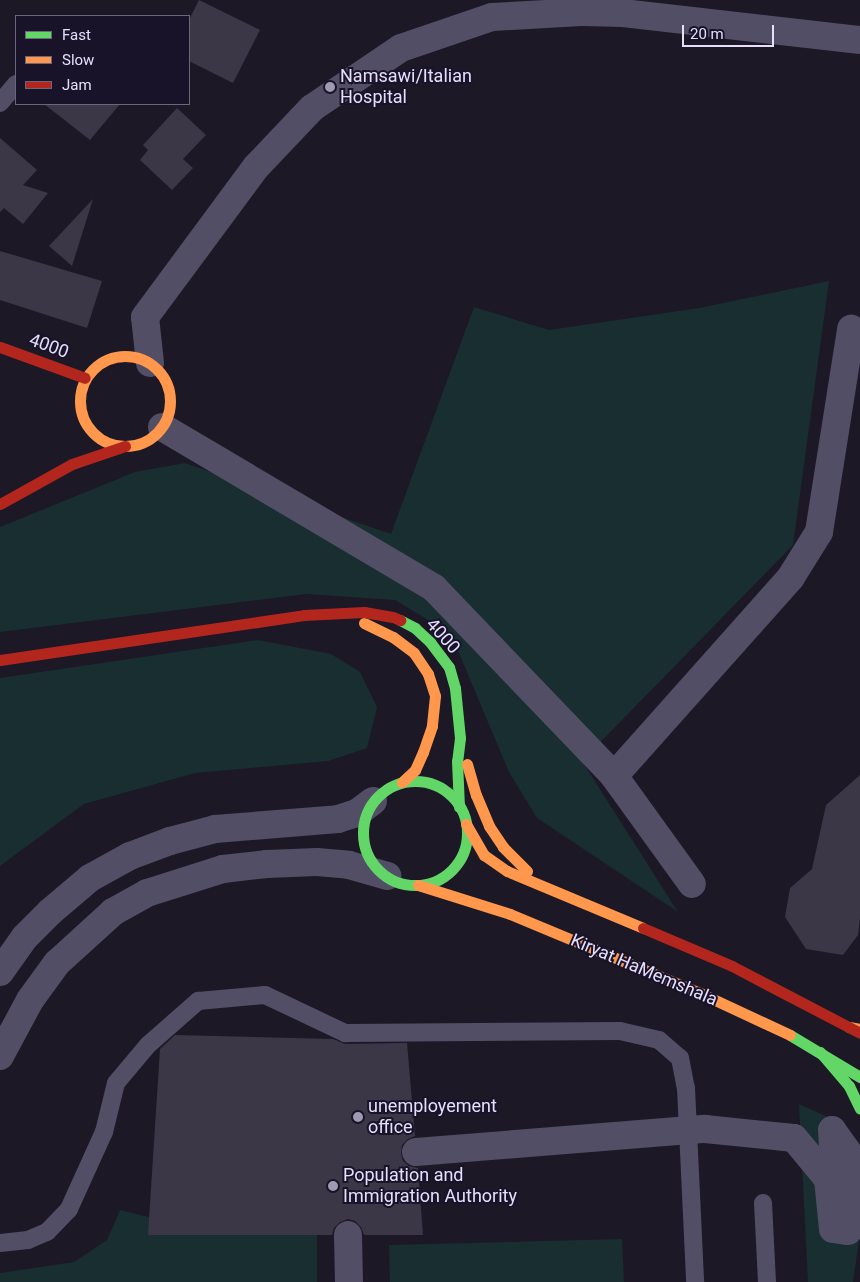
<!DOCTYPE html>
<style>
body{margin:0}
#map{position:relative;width:860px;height:1282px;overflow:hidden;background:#1c1825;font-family:Roboto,sans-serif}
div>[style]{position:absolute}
.green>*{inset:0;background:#182e31}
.building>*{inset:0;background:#3b3746}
.lane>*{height:18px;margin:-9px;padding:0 9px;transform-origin:9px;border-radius:9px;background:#524e65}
.street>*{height:28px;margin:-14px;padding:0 14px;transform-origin:14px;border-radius:14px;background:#524e65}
.fast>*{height:11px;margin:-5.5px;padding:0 5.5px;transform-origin:5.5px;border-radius:5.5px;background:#63d668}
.fast>.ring{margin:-5.5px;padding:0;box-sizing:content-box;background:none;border:11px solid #63d668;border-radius:50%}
.slow>*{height:11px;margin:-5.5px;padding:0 5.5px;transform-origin:5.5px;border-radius:5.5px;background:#ff974d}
.slow>.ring{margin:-5.5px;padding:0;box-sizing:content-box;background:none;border:11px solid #ff974d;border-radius:50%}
.jam>*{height:11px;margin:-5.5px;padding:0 5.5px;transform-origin:5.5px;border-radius:5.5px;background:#b3261e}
.dots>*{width:14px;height:14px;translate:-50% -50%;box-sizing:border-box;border:2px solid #19132a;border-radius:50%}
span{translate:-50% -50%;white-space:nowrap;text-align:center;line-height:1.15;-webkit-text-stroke:4px #19132a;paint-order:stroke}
.poi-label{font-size:18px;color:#e5dffc}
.left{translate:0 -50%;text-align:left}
.street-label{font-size:18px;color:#e5dffc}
.legend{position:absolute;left:15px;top:15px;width:175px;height:90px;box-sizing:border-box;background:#19132a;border:1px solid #6b657e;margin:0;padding:6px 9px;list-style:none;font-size:15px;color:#e5dffc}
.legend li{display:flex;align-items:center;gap:10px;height:25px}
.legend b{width:25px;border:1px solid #6b657e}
.scale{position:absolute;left:682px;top:25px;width:92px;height:22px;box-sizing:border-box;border:2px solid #e5dffc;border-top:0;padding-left:6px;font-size:15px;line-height:18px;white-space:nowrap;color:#e5dffc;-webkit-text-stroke:4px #19132a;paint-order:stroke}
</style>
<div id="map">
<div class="green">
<i style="clip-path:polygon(829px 281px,793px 545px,582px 761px,678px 912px,537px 818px,509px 772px,451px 634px,395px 600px,307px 594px,0 632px,0 527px,135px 472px,185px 463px,391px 534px,474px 307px,549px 330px,699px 308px)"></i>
<i style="clip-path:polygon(258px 640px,331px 654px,360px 672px,377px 707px,367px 748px,328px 761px,195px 773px,84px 804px,0 866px,0 678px)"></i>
<i style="clip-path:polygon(799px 1104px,828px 1117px,856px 1152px,860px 1234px,853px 1282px,808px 1282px)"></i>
<i style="clip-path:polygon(120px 1210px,201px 1230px,317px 1230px,317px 1282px,0 1282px,0 1273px,74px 1262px,107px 1240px)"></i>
<i style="clip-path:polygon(622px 1239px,624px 1282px,390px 1282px,389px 1245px)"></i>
</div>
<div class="building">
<i style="clip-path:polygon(199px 0,260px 30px,233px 83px,189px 61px,189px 20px)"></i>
<i style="clip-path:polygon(44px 104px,120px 104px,90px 140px)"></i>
<i style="clip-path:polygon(177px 108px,206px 135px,183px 159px,193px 168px,172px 190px,140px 160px,148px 150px,143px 145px)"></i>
<i style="clip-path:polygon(0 138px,37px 170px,23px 185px,48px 193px,23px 224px,4px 208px,0 212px)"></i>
<i style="clip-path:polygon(93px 199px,72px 266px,49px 246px)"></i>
<i style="clip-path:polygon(0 251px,102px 281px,87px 328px,0 300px)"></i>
<i style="clip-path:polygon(860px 775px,860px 918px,858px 935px,843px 955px,806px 949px,785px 917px,790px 888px,812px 869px,826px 805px)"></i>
<i style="clip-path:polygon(175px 1035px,333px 1039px,345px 1044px,407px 1043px,415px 1136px,408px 1139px,402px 1145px,401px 1154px,403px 1161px,409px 1166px,418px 1168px,423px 1235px,364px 1235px,361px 1227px,355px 1221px,348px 1219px,340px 1222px,334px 1228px,332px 1235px,148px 1235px,160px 1049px)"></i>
</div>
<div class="lane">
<i style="left:0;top:103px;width:25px;rotate:-50deg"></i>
<i style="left:763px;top:1203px;width:79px;rotate:87.1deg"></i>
<i style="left:0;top:1243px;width:28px;rotate:-6deg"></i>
<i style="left:28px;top:1240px;width:21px;rotate:-23deg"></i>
<i style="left:47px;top:1232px;width:32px;rotate:-46deg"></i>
<i style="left:69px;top:1209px;width:85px;rotate:-65.6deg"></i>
<i style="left:104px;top:1132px;width:50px;rotate:-76.2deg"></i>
<i style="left:116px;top:1083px;width:50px;rotate:-49.9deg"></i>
<i style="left:148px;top:1045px;width:67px;rotate:-41.3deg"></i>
<i style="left:198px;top:1001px;width:67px;rotate:-5.1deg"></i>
<i style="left:265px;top:995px;width:89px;rotate:25.4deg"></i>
<i style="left:345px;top:1033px;width:275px;rotate:-0.4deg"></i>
<i style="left:620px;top:1031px;width:40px;rotate:13deg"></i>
<i style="left:659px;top:1040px;width:28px;rotate:41deg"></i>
<i style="left:680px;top:1058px;width:31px;rotate:79deg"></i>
<i style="left:686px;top:1088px;width:194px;rotate:87.3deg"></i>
</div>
<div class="street">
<i style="left:150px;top:363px;width:46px;rotate:-96.2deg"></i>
<i style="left:145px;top:317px;width:187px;rotate:-53.5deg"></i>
<i style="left:256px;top:167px;width:81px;rotate:-46.5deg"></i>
<i style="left:312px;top:108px;width:107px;rotate:-34deg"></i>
<i style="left:401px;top:48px;width:96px;rotate:-18.8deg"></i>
<i style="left:492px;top:17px;width:89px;rotate:-3.2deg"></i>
<i style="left:581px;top:12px;width:42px;rotate:1.4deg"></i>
<i style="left:623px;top:13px;width:239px;rotate:6.5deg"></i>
<i style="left:162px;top:427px;width:316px;rotate:30.6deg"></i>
<i style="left:434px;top:588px;width:260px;rotate:46.2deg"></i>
<i style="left:614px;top:776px;width:133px;rotate:54.2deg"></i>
<i style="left:614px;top:776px;width:266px;rotate:-48.3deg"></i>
<i style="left:791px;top:577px;width:53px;rotate:-58.1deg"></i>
<i style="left:819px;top:532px;width:206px;rotate:-81deg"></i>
<i style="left:0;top:972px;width:43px;rotate:-54.5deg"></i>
<i style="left:25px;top:937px;width:35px;rotate:-45deg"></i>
<i style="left:50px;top:912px;width:52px;rotate:-40.4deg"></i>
<i style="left:90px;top:878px;width:46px;rotate:-28.8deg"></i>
<i style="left:130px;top:856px;width:43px;rotate:-20.6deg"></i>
<i style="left:170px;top:841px;width:47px;rotate:-14.9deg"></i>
<i style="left:215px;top:829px;width:123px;rotate:-4.6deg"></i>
<i style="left:338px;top:819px;width:20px;rotate:-18deg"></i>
<i style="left:357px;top:813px;width:20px;rotate:-37deg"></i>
<i style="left:0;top:1056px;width:64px;rotate:-61.8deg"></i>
<i style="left:30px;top:1000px;width:46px;rotate:-53.9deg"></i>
<i style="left:57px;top:963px;width:76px;rotate:-42.3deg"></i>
<i style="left:113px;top:912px;width:39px;rotate:-29deg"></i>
<i style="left:147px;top:893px;width:80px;rotate:-17.5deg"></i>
<i style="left:223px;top:869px;width:44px;rotate:-6.5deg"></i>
<i style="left:267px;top:864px;width:50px;rotate:-2.3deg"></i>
<i style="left:317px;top:862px;width:32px;rotate:5deg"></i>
<i style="left:349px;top:865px;width:40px;rotate:16deg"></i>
<i style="left:416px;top:1152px;width:290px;rotate:-4.6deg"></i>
<i style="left:705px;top:1129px;width:89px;rotate:5.8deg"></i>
<i style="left:794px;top:1138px;width:53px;rotate:50.3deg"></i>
<i style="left:828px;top:1179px;width:50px;rotate:84.3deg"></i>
<i style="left:833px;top:1229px;width:15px;rotate:8deg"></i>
<i style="left:848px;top:1231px;width:46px;rotate:-81.2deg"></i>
<i style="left:855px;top:1186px;width:45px;rotate:-119.4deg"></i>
<i style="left:833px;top:1147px;width:17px;rotate:-93deg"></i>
<i style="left:832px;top:1130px;width:48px;rotate:54.3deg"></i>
<i style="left:348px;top:1235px;width:47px;rotate:88.8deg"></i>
</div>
<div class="fast">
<i style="left:400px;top:620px;width:17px;rotate:28deg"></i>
<i style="left:415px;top:628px;width:21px;rotate:43deg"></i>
<i style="left:430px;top:642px;width:31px;rotate:53deg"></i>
<i style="left:449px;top:667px;width:22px;rotate:74deg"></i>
<i style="left:455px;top:688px;width:50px;rotate:84.3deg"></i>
<i style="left:460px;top:738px;width:23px;rotate:97deg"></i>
<i style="left:457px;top:761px;width:46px;rotate:87.5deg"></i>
<i class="ring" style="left:363px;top:781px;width:93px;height:93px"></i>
<i style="left:790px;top:1035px;width:82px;rotate:31deg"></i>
<i style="left:820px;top:1052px;width:45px;rotate:49.5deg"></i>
<i style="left:849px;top:1086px;width:25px;rotate:64deg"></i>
</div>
<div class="slow">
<i class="ring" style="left:80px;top:356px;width:79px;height:79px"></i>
<i style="left:364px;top:623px;width:32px;rotate:26deg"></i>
<i style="left:393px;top:637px;width:26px;rotate:37deg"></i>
<i style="left:414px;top:653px;width:25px;rotate:56deg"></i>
<i style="left:428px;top:674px;width:23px;rotate:72deg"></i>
<i style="left:435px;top:696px;width:30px;rotate:96deg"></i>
<i style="left:432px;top:726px;width:28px;rotate:109deg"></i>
<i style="left:423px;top:752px;width:20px;rotate:114deg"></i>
<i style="left:415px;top:770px;width:18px;rotate:137deg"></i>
<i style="left:467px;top:764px;width:32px;rotate:74deg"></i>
<i style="left:476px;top:795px;width:34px;rotate:67deg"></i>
<i style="left:489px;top:826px;width:25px;rotate:56deg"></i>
<i style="left:503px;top:847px;width:34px;rotate:45deg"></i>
<i style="left:466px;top:824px;width:36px;rotate:60deg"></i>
<i style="left:484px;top:855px;width:28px;rotate:35deg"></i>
<i style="left:507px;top:871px;width:147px;rotate:22.7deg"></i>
<i style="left:418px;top:885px;width:96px;rotate:17.5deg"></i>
<i style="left:510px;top:914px;width:206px;rotate:22.6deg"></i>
<i style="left:700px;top:993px;width:99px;rotate:25deg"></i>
<i style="left:849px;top:1027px;width:11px;rotate:10deg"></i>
</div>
<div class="jam">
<i style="left:0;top:347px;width:90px;rotate:20deg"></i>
<i style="left:0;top:504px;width:82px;rotate:-29.1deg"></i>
<i style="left:72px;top:464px;width:56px;rotate:-18.8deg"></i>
<i style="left:0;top:660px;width:307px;rotate:-8.4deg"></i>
<i style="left:304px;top:615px;width:60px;rotate:-2.9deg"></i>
<i style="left:364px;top:612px;width:29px;rotate:10deg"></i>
<i style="left:393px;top:617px;width:8px;rotate:23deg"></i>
<i style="left:643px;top:928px;width:97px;rotate:23.1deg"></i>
<i style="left:732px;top:966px;width:144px;rotate:27.6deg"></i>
</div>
<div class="dots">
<i style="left:330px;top:87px;background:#9f99b1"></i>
<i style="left:358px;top:1117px;background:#9f99b1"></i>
<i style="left:333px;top:1186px;background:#9f99b1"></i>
</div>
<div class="poi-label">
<span class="left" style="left:340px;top:87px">Namsawi/Italian<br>Hospital</span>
<span class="left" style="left:368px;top:1117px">unemployement<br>office</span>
<span class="left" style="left:343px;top:1186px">Population and<br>Immigration Authority</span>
</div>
<div class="street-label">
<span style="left:49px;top:346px;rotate:20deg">4000</span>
<span style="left:443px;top:636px;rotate:48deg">4000</span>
<span style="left:644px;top:970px;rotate:23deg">Kiryat HaMemshala</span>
</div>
<ul class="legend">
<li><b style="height:6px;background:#63d668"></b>Fast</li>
<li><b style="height:6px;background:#ff974d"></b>Slow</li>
<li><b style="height:6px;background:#b3261e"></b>Jam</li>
</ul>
<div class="scale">20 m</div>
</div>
